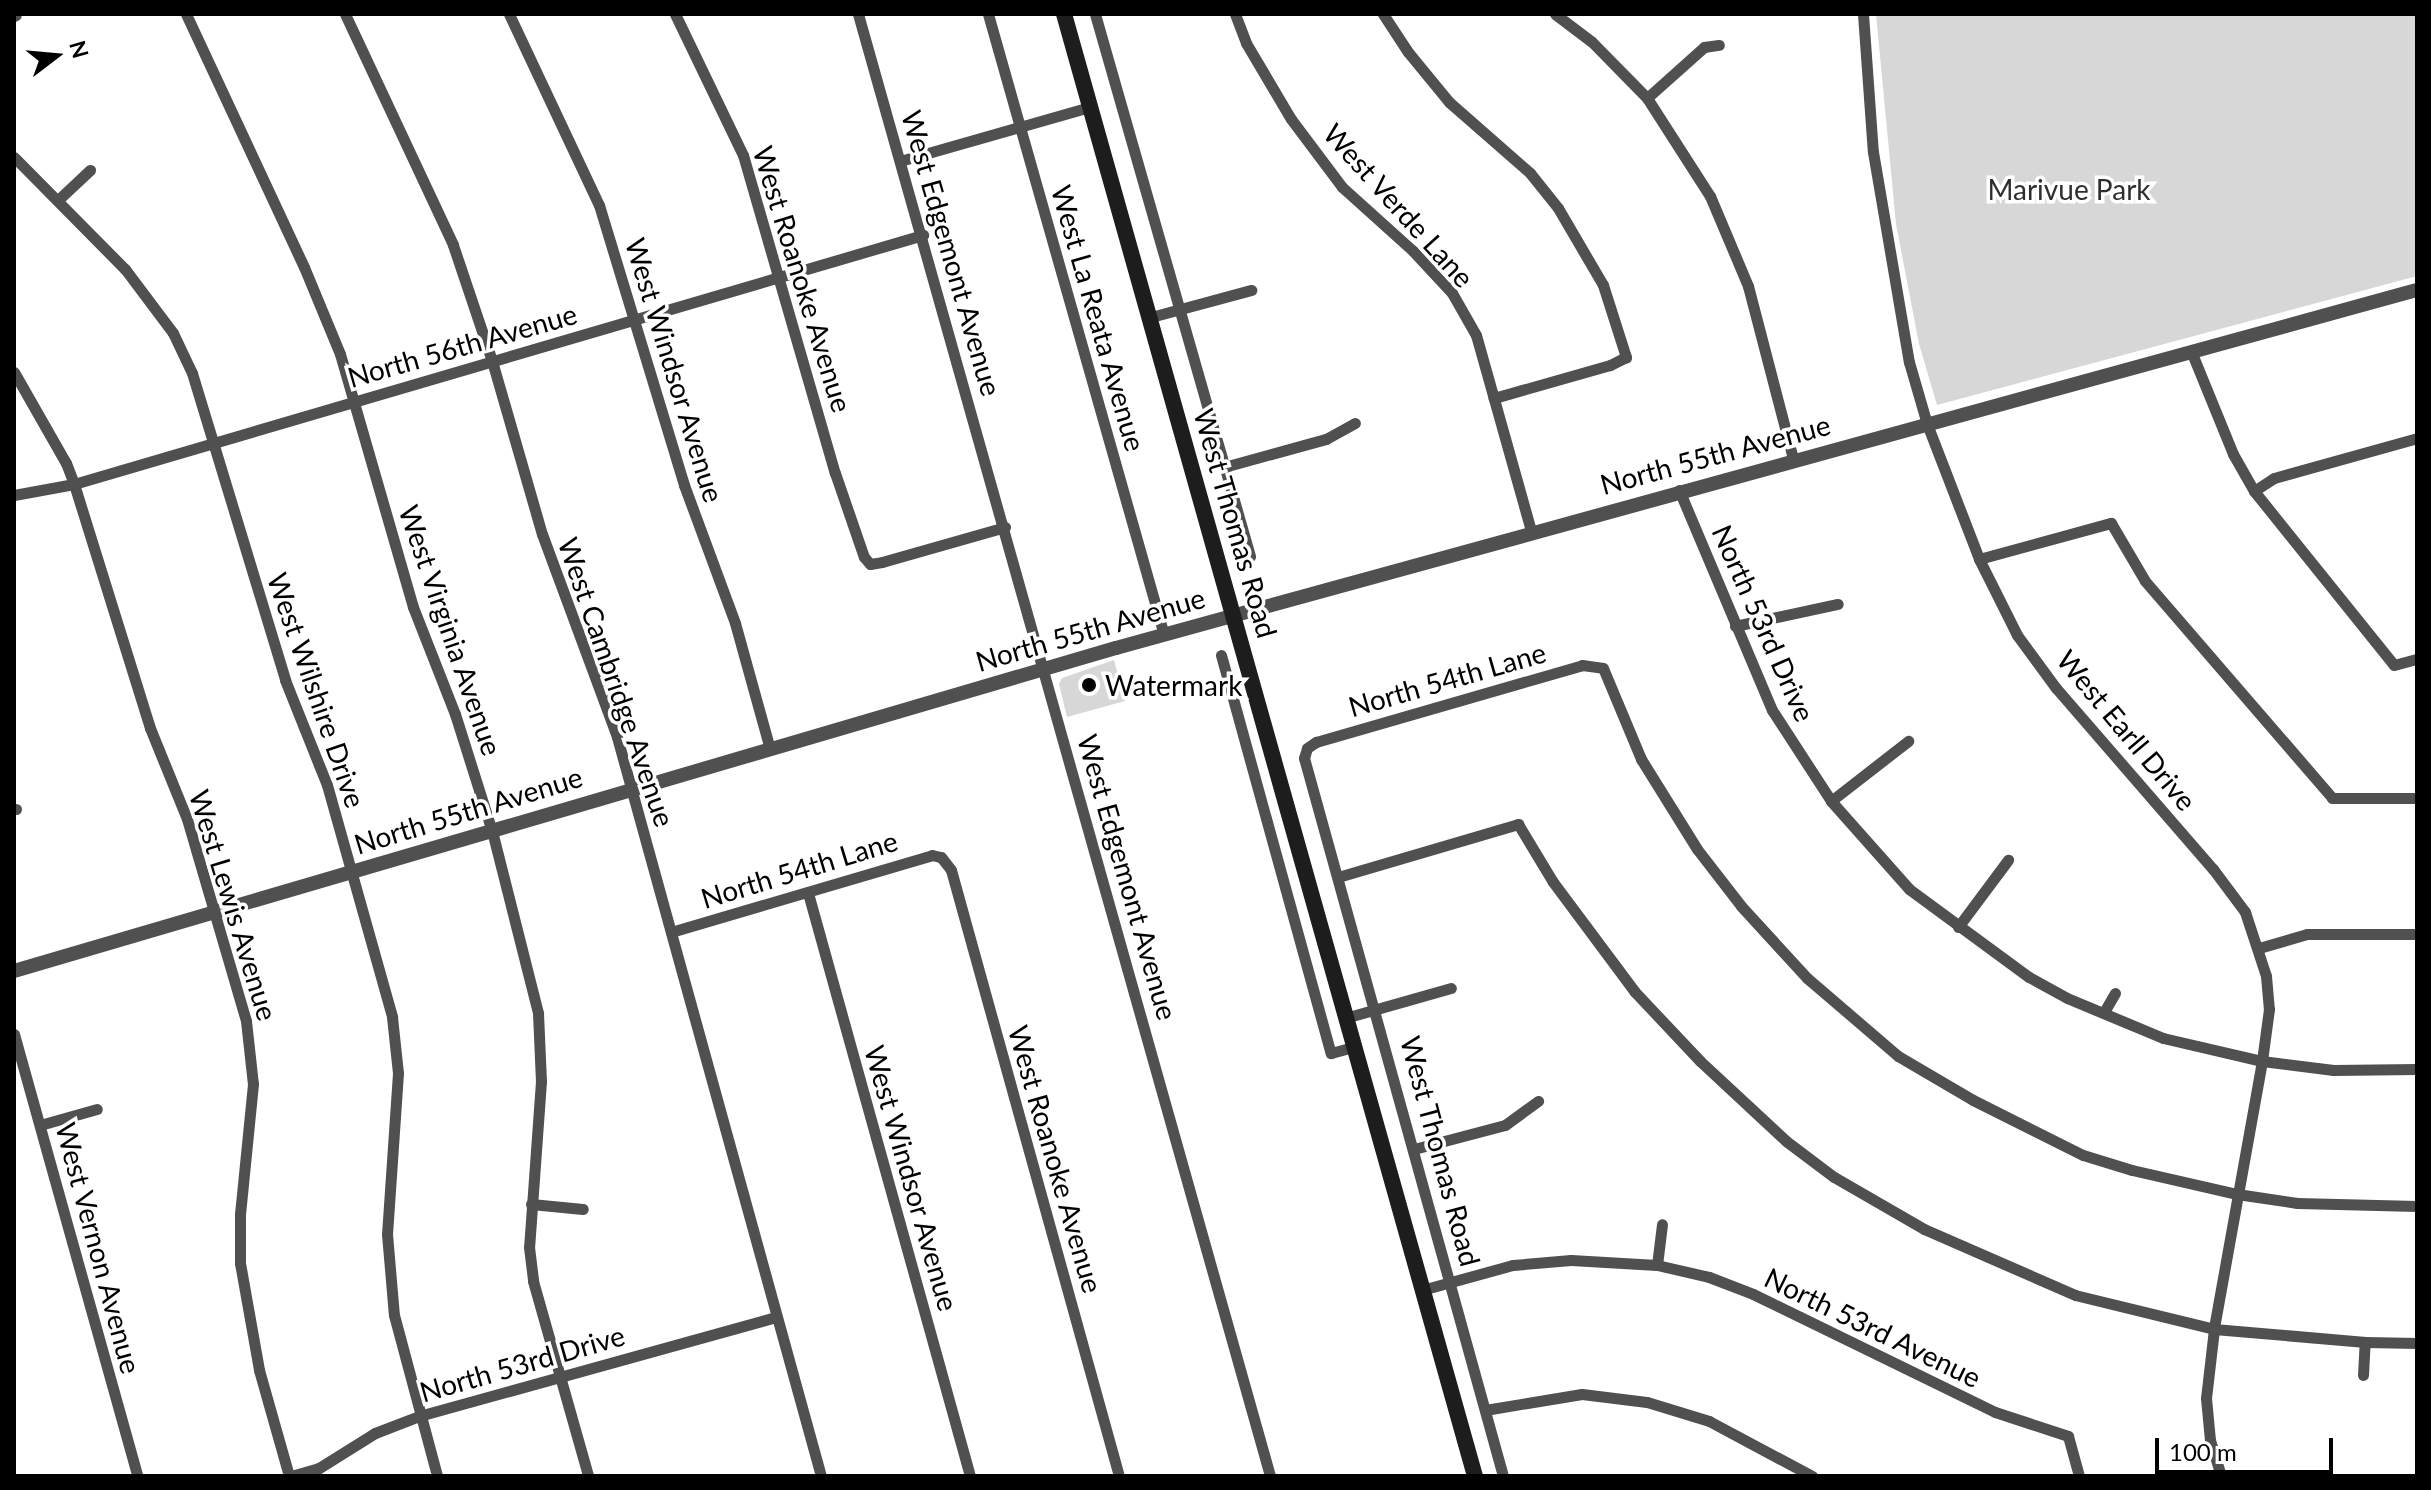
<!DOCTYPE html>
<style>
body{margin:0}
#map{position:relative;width:2431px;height:1490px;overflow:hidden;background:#fff;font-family:Lato,sans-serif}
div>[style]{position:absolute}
.green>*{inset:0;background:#d7d7d7}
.minor>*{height:11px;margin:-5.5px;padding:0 5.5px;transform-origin:5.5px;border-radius:5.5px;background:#505050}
.tertiary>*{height:14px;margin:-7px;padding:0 7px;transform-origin:7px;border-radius:7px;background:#505050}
.secondary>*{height:16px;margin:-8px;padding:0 8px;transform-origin:8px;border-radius:8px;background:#1d1d1d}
.dots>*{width:22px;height:22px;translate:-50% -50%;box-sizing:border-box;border:4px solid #fff;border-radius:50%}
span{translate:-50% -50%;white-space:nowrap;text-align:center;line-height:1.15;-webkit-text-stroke:7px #fff;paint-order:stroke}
.park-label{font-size:28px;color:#2e2e2e}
.street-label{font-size:28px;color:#000}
.poi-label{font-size:28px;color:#000}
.left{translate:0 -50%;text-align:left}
.frame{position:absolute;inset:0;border:16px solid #000;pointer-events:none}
.north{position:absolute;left:16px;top:16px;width:80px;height:80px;-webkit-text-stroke:6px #fff;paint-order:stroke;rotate:74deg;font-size:22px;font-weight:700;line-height:32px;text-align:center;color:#000}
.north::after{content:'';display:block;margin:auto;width:28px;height:36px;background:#000;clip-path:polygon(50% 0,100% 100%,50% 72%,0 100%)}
.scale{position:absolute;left:2155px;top:1438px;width:178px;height:36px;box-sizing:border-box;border:4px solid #000;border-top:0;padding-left:10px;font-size:24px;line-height:28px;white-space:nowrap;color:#000;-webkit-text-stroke:6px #fff;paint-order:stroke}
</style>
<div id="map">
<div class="green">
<i style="clip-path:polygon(1876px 14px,2417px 14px,2417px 276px,1937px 405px,1919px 344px,1896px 224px)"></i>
<i style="clip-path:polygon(1114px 660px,1125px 701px,1067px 717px,1059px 684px,1062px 678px)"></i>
</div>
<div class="minor">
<i style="left:186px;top:14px;width:279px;rotate:65deg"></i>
<i style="left:304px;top:267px;width:94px;rotate:67.5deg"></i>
<i style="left:340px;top:354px;width:263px;rotate:73.9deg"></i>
<i style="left:413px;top:607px;width:115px;rotate:68.6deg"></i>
<i style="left:455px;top:714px;width:123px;rotate:72.5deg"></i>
<i style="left:492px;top:831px;width:188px;rotate:75.8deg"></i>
<i style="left:538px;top:1013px;width:68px;rotate:87.5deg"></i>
<i style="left:541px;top:1081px;width:166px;rotate:94.1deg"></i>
<i style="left:529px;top:1247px;width:34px;rotate:83deg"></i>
<i style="left:533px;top:1281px;width:203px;rotate:74.2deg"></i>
<i style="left:345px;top:14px;width:255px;rotate:64.9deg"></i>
<i style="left:453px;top:245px;width:122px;rotate:71.4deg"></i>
<i style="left:492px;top:361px;width:180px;rotate:73.9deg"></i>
<i style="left:542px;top:534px;width:216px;rotate:69.7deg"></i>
<i style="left:617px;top:737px;width:767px;rotate:74.57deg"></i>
<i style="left:509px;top:14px;width:211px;rotate:64.8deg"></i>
<i style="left:599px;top:205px;width:293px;rotate:73.1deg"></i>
<i style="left:684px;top:485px;width:147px;rotate:69.7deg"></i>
<i style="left:735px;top:623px;width:131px;rotate:74.5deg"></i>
<i style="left:675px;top:14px;width:157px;rotate:64.3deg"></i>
<i style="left:743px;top:155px;width:331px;rotate:73.9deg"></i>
<i style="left:835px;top:473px;width:89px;rotate:71deg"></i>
<i style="left:864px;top:557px;width:9px;rotate:49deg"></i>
<i style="left:870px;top:564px;width:12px;rotate:-9deg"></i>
<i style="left:882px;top:562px;width:128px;rotate:-15.9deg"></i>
<i style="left:858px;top:14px;width:1519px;rotate:74.26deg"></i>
<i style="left:988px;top:14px;width:645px;rotate:74.18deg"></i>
<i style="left:1095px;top:14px;width:564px;rotate:74.04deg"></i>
<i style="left:1235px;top:14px;width:31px;rotate:69deg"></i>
<i style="left:1246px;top:43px;width:88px;rotate:59.4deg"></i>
<i style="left:1291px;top:119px;width:85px;rotate:53.1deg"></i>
<i style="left:1342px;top:187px;width:96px;rotate:42deg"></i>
<i style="left:1413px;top:251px;width:57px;rotate:47.1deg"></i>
<i style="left:1452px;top:293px;width:48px;rotate:60.3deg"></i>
<i style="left:1476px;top:335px;width:204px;rotate:74.3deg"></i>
<i style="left:1383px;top:14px;width:45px;rotate:56.7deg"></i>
<i style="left:1408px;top:52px;width:65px;rotate:50.6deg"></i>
<i style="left:1449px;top:102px;width:108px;rotate:41.2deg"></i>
<i style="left:1530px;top:173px;width:45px;rotate:51.3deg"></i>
<i style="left:1558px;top:208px;width:89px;rotate:59.7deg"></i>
<i style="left:1603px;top:285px;width:76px;rotate:72.3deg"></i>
<i style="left:1626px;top:357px;width:18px;rotate:153deg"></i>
<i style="left:1610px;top:365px;width:121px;rotate:164.1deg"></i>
<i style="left:1555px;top:14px;width:46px;rotate:37.1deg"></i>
<i style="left:1592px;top:42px;width:78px;rotate:45.5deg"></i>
<i style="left:1647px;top:98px;width:117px;rotate:57.3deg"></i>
<i style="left:1710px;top:196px;width:98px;rotate:67.1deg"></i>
<i style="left:1748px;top:286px;width:179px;rotate:75.4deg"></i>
<i style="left:1863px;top:14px;width:138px;rotate:85.9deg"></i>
<i style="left:1873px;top:152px;width:213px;rotate:80.3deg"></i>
<i style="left:1909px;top:362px;width:65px;rotate:73.8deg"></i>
<i style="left:1927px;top:424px;width:145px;rotate:68.9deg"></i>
<i style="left:1979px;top:559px;width:85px;rotate:63.4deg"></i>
<i style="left:2017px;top:635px;width:66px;rotate:53.7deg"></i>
<i style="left:2056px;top:688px;width:240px;rotate:49.1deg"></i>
<i style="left:2213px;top:869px;width:54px;rotate:53.3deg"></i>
<i style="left:2245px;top:912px;width:67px;rotate:71.8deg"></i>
<i style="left:2266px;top:976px;width:33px;rotate:85deg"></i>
<i style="left:2269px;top:1009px;width:52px;rotate:97.7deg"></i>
<i style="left:2262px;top:1061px;width:272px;rotate:100.2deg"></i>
<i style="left:2214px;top:1329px;width:69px;rotate:96.6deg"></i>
<i style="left:2206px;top:1398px;width:42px;rotate:84.6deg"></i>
<i style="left:2210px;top:1440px;width:38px;rotate:73deg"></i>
<i style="left:14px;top:16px;width:2px;rotate:-27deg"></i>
<i style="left:1647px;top:98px;width:76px;rotate:-41.8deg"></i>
<i style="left:1704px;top:47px;width:15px;rotate:-8deg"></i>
<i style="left:14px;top:157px;width:158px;rotate:45.3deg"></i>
<i style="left:125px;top:269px;width:80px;rotate:53.1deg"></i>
<i style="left:173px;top:333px;width:44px;rotate:64.6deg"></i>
<i style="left:192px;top:373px;width:321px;rotate:73.1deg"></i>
<i style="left:285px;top:680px;width:113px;rotate:68.2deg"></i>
<i style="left:327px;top:785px;width:241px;rotate:74.3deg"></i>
<i style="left:392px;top:1017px;width:56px;rotate:83.9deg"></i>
<i style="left:398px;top:1073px;width:161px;rotate:93.9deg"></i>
<i style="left:387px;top:1234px;width:81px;rotate:85.1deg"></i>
<i style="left:394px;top:1315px;width:167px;rotate:75deg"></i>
<i style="left:900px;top:161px;width:198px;rotate:-15.9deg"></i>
<i style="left:58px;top:200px;width:44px;rotate:-43.2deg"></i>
<i style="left:1151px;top:317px;width:104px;rotate:-15.1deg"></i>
<i style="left:2191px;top:351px;width:111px;rotate:67.8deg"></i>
<i style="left:2233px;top:454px;width:43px;rotate:60.4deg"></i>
<i style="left:2254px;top:491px;width:223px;rotate:51.2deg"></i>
<i style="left:2394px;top:665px;width:24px;rotate:-15deg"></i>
<i style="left:14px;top:372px;width:105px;rotate:60.3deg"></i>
<i style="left:66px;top:463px;width:22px;rotate:69deg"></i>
<i style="left:74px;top:484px;width:256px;rotate:72.7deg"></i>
<i style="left:150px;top:728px;width:98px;rotate:67.9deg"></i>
<i style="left:187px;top:819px;width:210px;rotate:73.7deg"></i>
<i style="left:246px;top:1021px;width:63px;rotate:83.7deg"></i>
<i style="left:253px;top:1084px;width:131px;rotate:95.7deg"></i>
<i style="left:240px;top:1214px;width:49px;rotate:90deg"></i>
<i style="left:240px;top:1263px;width:109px;rotate:79.9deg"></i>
<i style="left:259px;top:1370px;width:110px;rotate:74.2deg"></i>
<i style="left:1224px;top:467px;width:106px;rotate:-15.4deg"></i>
<i style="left:1326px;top:439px;width:33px;rotate:-29deg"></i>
<i style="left:1679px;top:490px;width:239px;rotate:67.1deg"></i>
<i style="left:1772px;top:710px;width:108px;rotate:57deg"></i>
<i style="left:1831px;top:801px;width:118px;rotate:48.4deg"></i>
<i style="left:1909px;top:889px;width:149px;rotate:36.3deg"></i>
<i style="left:2029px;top:977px;width:43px;rotate:28.9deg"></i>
<i style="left:2067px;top:998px;width:104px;rotate:22.6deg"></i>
<i style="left:2163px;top:1038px;width:102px;rotate:13.1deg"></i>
<i style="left:2262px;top:1061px;width:72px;rotate:7.2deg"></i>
<i style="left:2333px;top:1070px;width:84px;rotate:-0.7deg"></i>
<i style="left:2254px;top:491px;width:24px;rotate:-33deg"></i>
<i style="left:2274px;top:478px;width:148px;rotate:-15.6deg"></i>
<i style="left:14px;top:495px;width:61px;rotate:-10.4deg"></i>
<i style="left:74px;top:484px;width:885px;rotate:-16.35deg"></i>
<i style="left:1979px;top:559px;width:137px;rotate:-15.3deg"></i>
<i style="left:2111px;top:523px;width:67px;rotate:59.6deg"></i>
<i style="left:2145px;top:581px;width:286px;rotate:49.2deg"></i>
<i style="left:2332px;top:798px;width:85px"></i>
<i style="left:1735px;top:626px;width:105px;rotate:-12.1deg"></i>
<i style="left:1221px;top:655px;width:413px;rotate:74.6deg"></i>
<i style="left:1331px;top:1053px;width:23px;rotate:-15deg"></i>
<i style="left:1831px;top:801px;width:98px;rotate:-37.9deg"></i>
<i style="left:14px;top:809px;width:2px"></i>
<i style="left:1338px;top:877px;width:188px;rotate:-16.4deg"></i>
<i style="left:1518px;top:824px;width:68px;rotate:58.9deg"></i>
<i style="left:1553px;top:882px;width:137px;rotate:53.3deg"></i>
<i style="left:1635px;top:992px;width:95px;rotate:46.7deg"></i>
<i style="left:1700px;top:1061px;width:117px;rotate:42.9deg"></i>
<i style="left:1786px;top:1141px;width:60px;rotate:36.9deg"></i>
<i style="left:1834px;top:1177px;width:104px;rotate:30deg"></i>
<i style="left:1924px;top:1229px;width:165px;rotate:23.6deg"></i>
<i style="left:2075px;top:1295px;width:143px;rotate:13.7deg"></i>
<i style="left:2214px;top:1329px;width:152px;rotate:4.9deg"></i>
<i style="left:2365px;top:1342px;width:52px;rotate:1.1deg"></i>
<i style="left:808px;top:893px;width:605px;rotate:74.47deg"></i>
<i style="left:1958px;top:927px;width:84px;rotate:-53.3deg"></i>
<i style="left:671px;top:932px;width:272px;rotate:-16.4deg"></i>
<i style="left:932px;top:855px;width:9px;rotate:13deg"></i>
<i style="left:941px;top:857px;width:16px;rotate:52deg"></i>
<i style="left:951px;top:870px;width:629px;rotate:74.51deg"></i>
<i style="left:2259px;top:948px;width:50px;rotate:-16.3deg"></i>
<i style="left:2307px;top:934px;width:110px"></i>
<i style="left:2104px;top:1012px;width:22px;rotate:-60deg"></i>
<i style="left:1345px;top:1018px;width:110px;rotate:-15.8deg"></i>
<i style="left:14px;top:1034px;width:459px;rotate:74.4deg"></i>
<i style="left:40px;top:1125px;width:59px;rotate:-15.7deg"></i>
<i style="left:1414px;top:1149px;width:94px;rotate:-14.8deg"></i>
<i style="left:1505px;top:1125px;width:41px;rotate:-36deg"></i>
<i style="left:531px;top:1204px;width:52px;rotate:5.5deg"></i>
<i style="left:1657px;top:1265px;width:41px;rotate:-83deg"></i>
<i style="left:1422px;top:1290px;width:94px;rotate:-15.4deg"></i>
<i style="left:1513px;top:1265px;width:58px;rotate:-4.9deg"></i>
<i style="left:1571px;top:1260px;width:86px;rotate:3.3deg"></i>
<i style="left:1657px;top:1265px;width:53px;rotate:13deg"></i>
<i style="left:1709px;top:1277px;width:47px;rotate:21.1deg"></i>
<i style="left:1753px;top:1294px;width:269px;rotate:26deg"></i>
<i style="left:1995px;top:1412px;width:77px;rotate:18.2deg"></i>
<i style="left:2068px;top:1436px;width:41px;rotate:74.6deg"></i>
<i style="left:2363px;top:1375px;width:33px;rotate:-87deg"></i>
<i style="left:1485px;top:1410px;width:98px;rotate:-9.4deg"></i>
<i style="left:1582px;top:1394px;width:65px;rotate:7deg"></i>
<i style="left:1647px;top:1402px;width:65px;rotate:17deg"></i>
<i style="left:1709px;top:1421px;width:117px;rotate:28.1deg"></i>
<i style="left:291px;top:1476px;width:29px;rotate:-16deg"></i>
<i style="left:319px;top:1468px;width:66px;rotate:-32deg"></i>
<i style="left:375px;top:1433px;width:47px;rotate:-21.1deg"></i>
<i style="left:419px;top:1416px;width:370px;rotate:-15.5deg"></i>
<i style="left:1503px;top:1476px;width:745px;rotate:-105.49deg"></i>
<i style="left:1304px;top:758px;width:10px;rotate:-73deg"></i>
<i style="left:1307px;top:748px;width:11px;rotate:-34deg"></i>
<i style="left:1316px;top:742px;width:277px;rotate:-16.1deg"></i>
<i style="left:1582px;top:665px;width:21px;rotate:8deg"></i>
<i style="left:1603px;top:668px;width:99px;rotate:67.3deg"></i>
<i style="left:1641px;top:759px;width:106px;rotate:58.1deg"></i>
<i style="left:1697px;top:849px;width:72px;rotate:52.3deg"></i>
<i style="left:1741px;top:906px;width:98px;rotate:47.5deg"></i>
<i style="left:1807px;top:978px;width:120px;rotate:40.6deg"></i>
<i style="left:1898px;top:1056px;width:87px;rotate:30.4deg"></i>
<i style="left:1973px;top:1100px;width:123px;rotate:26.6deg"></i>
<i style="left:2083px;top:1155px;width:51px;rotate:17deg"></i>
<i style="left:2132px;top:1170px;width:108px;rotate:12.9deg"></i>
<i style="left:2237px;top:1194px;width:61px;rotate:8.5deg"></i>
<i style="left:2297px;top:1203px;width:120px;rotate:1.4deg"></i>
</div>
<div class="tertiary">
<i style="left:14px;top:971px;width:1148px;rotate:-16.34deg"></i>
<i style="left:1116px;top:648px;width:1349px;rotate:-15.39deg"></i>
</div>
<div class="secondary">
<i style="left:1064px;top:14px;width:1519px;rotate:74.3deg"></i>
</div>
<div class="dots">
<i style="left:1089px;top:685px;background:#000"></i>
</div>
<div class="park-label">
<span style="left:2069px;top:189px">Marivue Park</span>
</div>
<div class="street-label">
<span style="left:1399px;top:205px;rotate:48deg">West Verde Lane</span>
<span style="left:952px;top:253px;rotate:74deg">West Edgemont Avenue</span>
<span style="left:803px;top:279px;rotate:73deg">West Roanoke Avenue</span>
<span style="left:1099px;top:318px;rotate:74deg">West La Reata Avenue</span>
<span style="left:462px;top:345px;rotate:-16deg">North 56th Avenue</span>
<span style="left:675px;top:370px;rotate:73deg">West Windsor Avenue</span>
<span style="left:1715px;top:454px;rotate:-15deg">North 55th Avenue</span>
<span style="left:1236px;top:523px;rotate:74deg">West Thomas Road</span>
<span style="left:1764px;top:623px;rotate:66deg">North 53rd Drive</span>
<span style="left:1090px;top:629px;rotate:-16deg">North 55th Avenue</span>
<span style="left:451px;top:630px;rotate:71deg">West Virginia Avenue</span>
<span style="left:1447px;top:679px;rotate:-16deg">North 54th Lane</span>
<span style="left:617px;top:682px;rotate:71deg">West Cambridge Avenue</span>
<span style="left:317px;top:690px;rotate:71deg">West Wilshire Drive</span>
<span style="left:2127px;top:730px;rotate:50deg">West Earll Drive</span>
<span style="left:468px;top:810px;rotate:-17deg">North 55th Avenue</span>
<span style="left:799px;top:869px;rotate:-17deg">North 54th Lane</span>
<span style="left:1128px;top:877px;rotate:74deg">West Edgemont Avenue</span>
<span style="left:234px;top:905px;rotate:73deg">West Lewis Avenue</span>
<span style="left:1441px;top:1151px;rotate:75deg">West Thomas Road</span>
<span style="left:1056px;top:1159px;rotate:74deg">West Roanoke Avenue</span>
<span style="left:912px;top:1178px;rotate:74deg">West Windsor Avenue</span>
<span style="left:99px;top:1248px;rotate:75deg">West Vernon Avenue</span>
<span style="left:1873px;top:1327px;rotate:26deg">North 53rd Avenue</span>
<span style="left:522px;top:1363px;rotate:-16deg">North 53rd Drive</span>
</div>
<div class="poi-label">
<span class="left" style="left:1105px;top:685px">Watermark</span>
</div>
<div class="frame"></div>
<div class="north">N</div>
<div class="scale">100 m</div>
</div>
